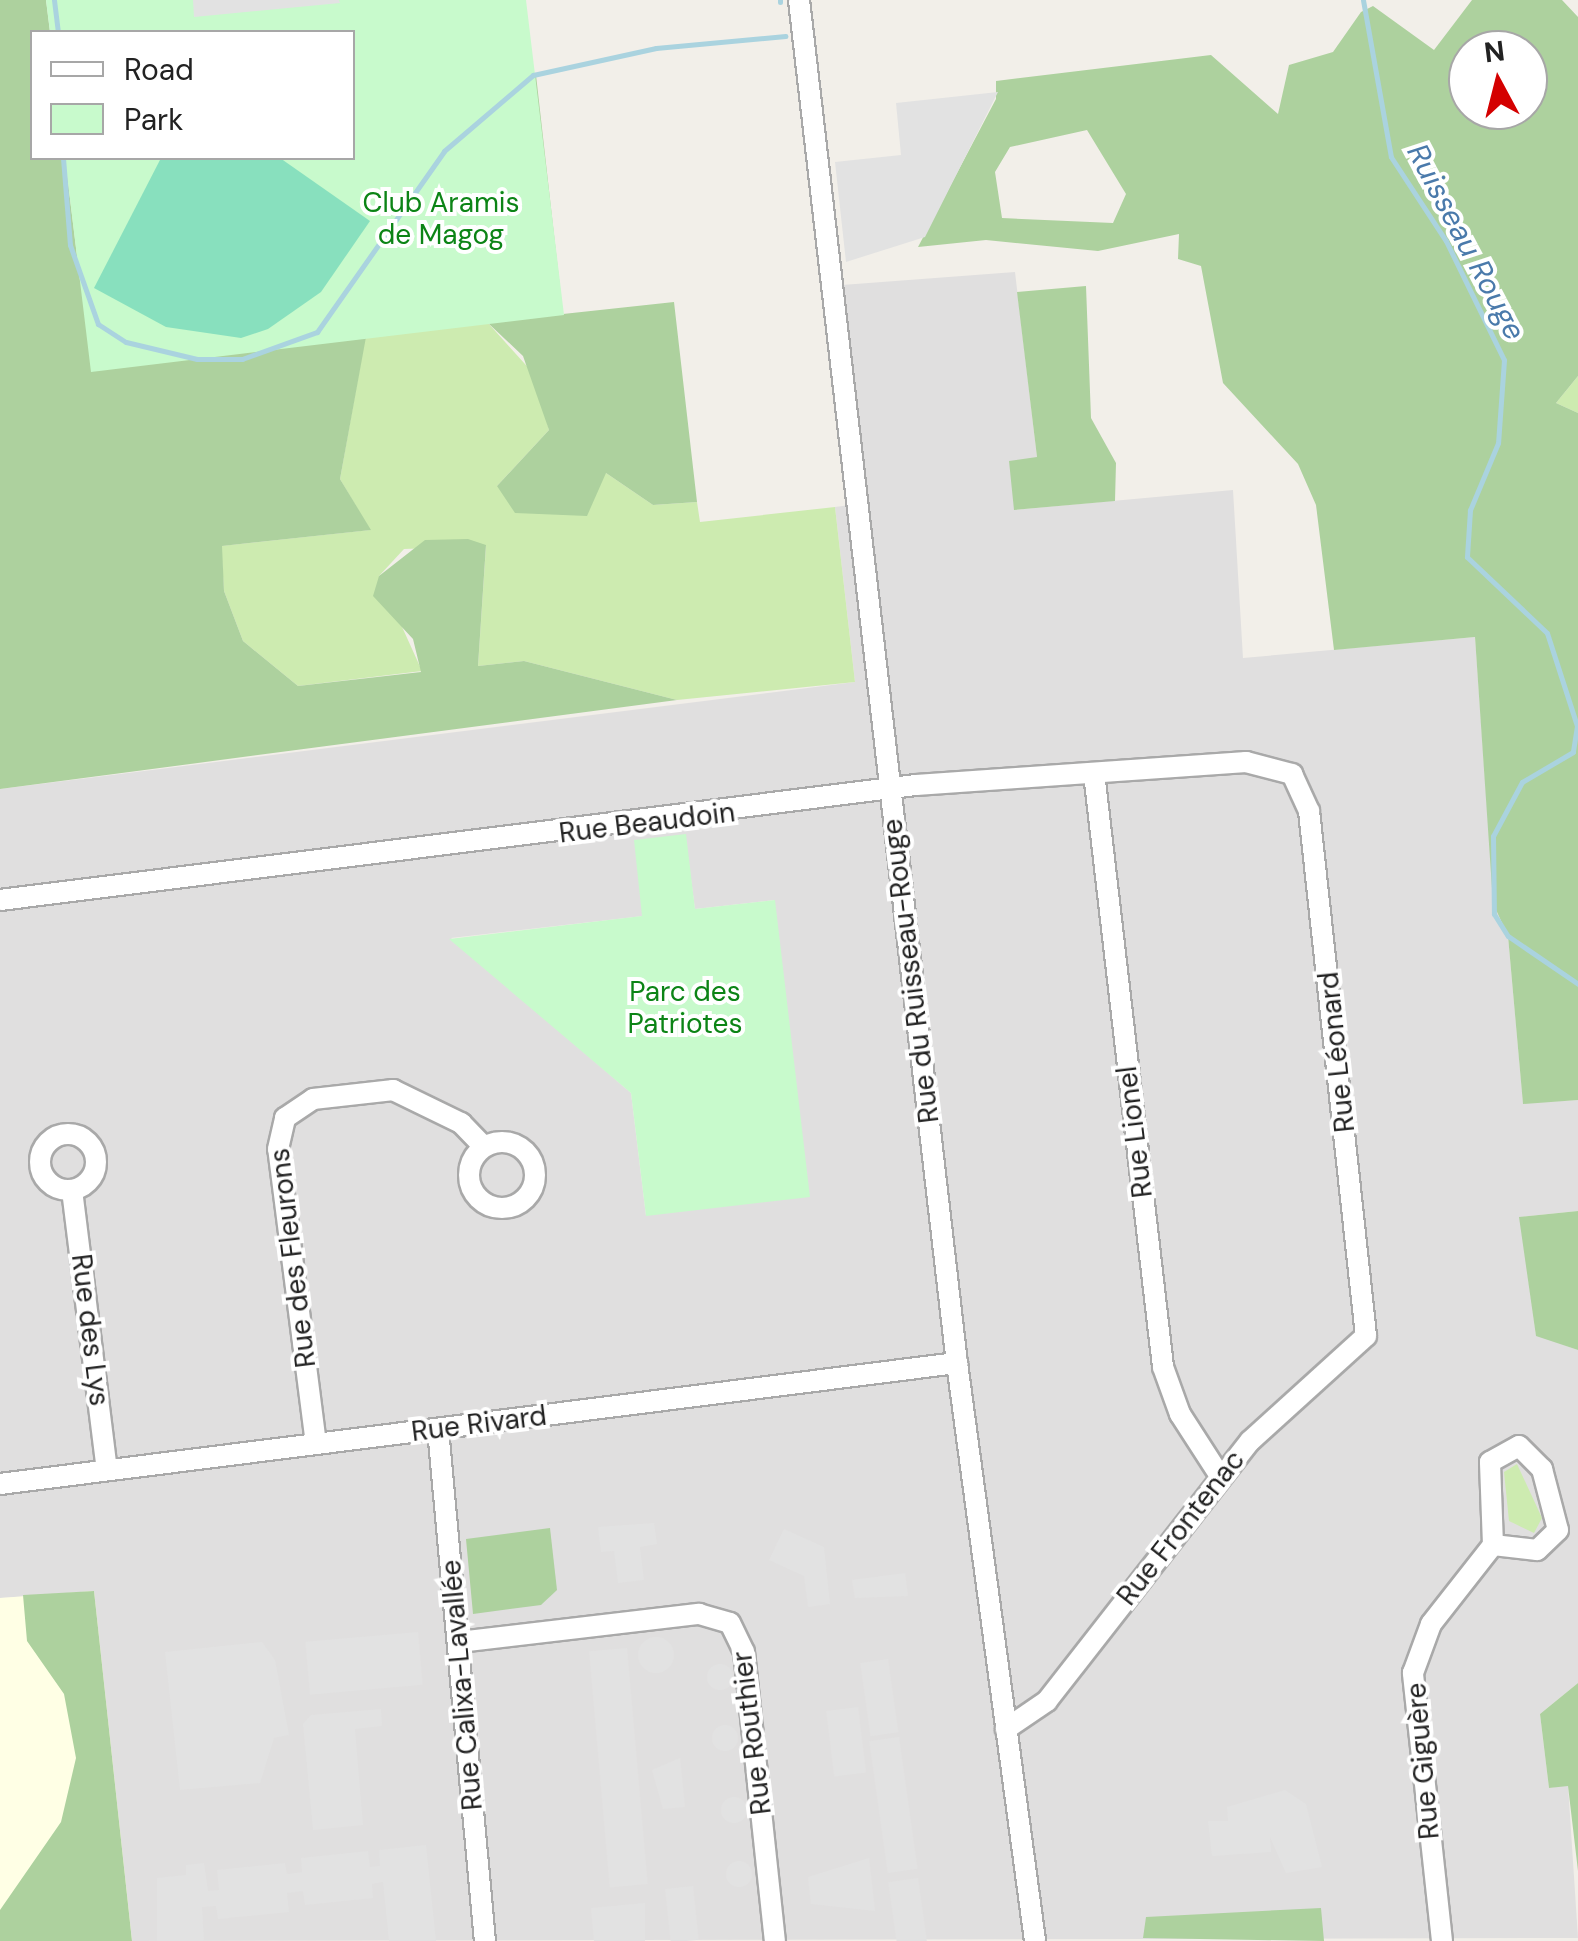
<!DOCTYPE html>
<meta charset="utf-8">
<style>
body{margin:0}
#map{position:relative;width:1578px;height:1941px;overflow:hidden;background:#f2efe9;font-family:"DM Sans",sans-serif}
div>[style]{position:absolute}
.residential>*{inset:0;background:#e0dfdf}
.education>*{inset:0;background:#ffffe5}
.grass>*{inset:0;background:#cdebb0}
.forest>*{inset:0;background:#add19e}
.park>*{inset:0;background:#c8facc}
.pitch>*{inset:0;background:#88e0be}
.parking>*{inset:0;background:#e2e2e2;transform-origin:0 0}
.round{border-radius:50%}
.stream>*{height:5px;margin:-2.5px;padding:0 2.5px;transform-origin:2.5px;border-radius:2.5px;background:#aad3df}
.roads{filter:drop-shadow(2px 0 #a9a9a9) drop-shadow(-2px 0 #a9a9a9) drop-shadow(0 2px #a9a9a9) drop-shadow(0 -2px #a9a9a9)}
.street>*{height:20px;margin:-10px;padding:0 10px;transform-origin:10px;border-radius:10px;background:#fff}
.street>.ring{margin:-10px;padding:0;box-sizing:content-box;background:none;border:20px solid #fff;border-radius:50%}
span{translate:-50% -50%;white-space:nowrap;text-align:center;line-height:1.15;-webkit-text-stroke:8px #fff;paint-order:stroke}
.park-label{font-size:28px;color:#0c8416}
.street-label{font-size:28px;color:#222}
.water-label{font-size:30px;color:#4a7aab;font-style:italic}
.legend{position:absolute;left:30px;top:30px;width:325px;height:130px;box-sizing:border-box;background:#fff;border:2px solid #a7a7a7;margin:0;padding:12px 18px;list-style:none;font-size:30px;color:#222}
.legend li{display:flex;align-items:center;gap:20px;height:50px}
.legend b{width:50px;border:2px solid #a7a7a7}
.north{position:absolute;left:1448px;top:30px;width:100px;height:100px;box-sizing:border-box;background:#fff;border:2px solid #a7a7a7;border-radius:50%;rotate:353deg;font-size:28px;font-weight:700;line-height:40px;text-align:center;color:#222}
.north::after{content:'';display:block;margin:auto;width:35px;height:45px;background:#d40000;clip-path:polygon(50% 0,100% 100%,50% 72%,0 100%)}
</style>
<div id="map">
<div class="residential">
<i style="clip-path:polygon(evenodd,1015px 272px,1037px 457px,1014px 510px,1233px 490px,1243px 658px,1475px 637px,1491px 863px,1508px 936px,1523px 1103px,1578px 1100px,1578px 1211px,1520px 1217px,1536px 1335px,1578px 1350px,1578px 1683px,1540px 1714px,1549px 1788px,1568px 1785px,1578px 1938px,132px 1941px,94px 1592px,0 1598px,0 789px,855px 682px,835px 507px,865px 503px,842px 285px,1015px 272px,685px 834px,695px 909px,775px 900px,646px 1216px,631px 1093px,451px 938px,643px 916px,685px 834px)"></i>
</div>
<div class="education">
<i style="clip-path:polygon(94px 1591px,132px 1941px,0 1941px,0 1598px)"></i>
</div>
<div class="grass">
<i style="clip-path:polygon(488px 323px,534px 374px,549px 430px,497px 486px,606px 473px,653px 505px,697px 502px,700px 522px,835px 507px,855px 682px,677px 700px,524px 661px,478px 666px,486px 546px,404px 549px,379px 576px,422px 671px,298px 686px,243px 641px,224px 591px,221px 546px,370px 530px,340px 479px,365px 338px)"></i>
<i style="clip-path:polygon(1578px 376px,1578px 413px,1556px 403px)"></i>
<i style="clip-path:polygon(1517px 1464px,1542px 1518px,1534px 1533px,1509px 1521px,1504px 1472px)"></i>
</div>
<div class="forest">
<i style="clip-path:polygon(0 0,46px 0,50px 32px,32px 32px,32px 158px,65px 158px,80px 280px,536px 75px,563px 314px,674px 302px,697px 502px,653px 505px,606px 473px,587px 516px,515px 513px,497px 486px,549px 430px,523px 356px,488px 323px,366px 337px,340px 479px,371px 530px,222px 546px,224px 591px,243px 641px,298px 686px,421px 672px,413px 639px,373px 596px,379px 576px,425px 540px,468px 539px,486px 545px,478px 666px,524px 661px,677px 700px,0 789px)"></i>
<i style="clip-path:polygon(evenodd,1472px 0,1562px 0,1578px 17px,1578px 376px,1556px 403px,1578px 413px,1578px 1100px,1523px 1104px,1508px 936px,1493px 903px,1475px 637px,1334px 650px,1316px 505px,1298px 464px,1223px 383px,1201px 266px,1178px 259px,1179px 234px,1098px 251px,986px 240px,918px 247px,996px 99px,996px 81px,1211px 55px,1278px 114px,1289px 65px,1333px 52px,1361px 12px,1373px 6px,1434px 50px,1472px 0,1468px 50px,1528px 50px,1528px 110px,1468px 110px,1468px 50px,1472px 0,1087px 130px,1126px 194px,1113px 223px,1002px 218px,995px 172px,1010px 147px,1087px 130px)"></i>
<i style="clip-path:polygon(1086px 286px,1091px 418px,1116px 463px,1115px 501px,1014px 510px,1009px 461px,1037px 457px,1017px 292px)"></i>
<i style="clip-path:polygon(1578px 1211px,1578px 1350px,1536px 1336px,1519px 1217px)"></i>
<i style="clip-path:polygon(550px 1528px,557px 1590px,541px 1605px,473px 1614px,466px 1539px)"></i>
<i style="clip-path:polygon(94px 1591px,132px 1941px,0 1941px,0 1910px,61px 1822px,76px 1758px,64px 1694px,27px 1641px,23px 1595px)"></i>
<i style="clip-path:polygon(1578px 1683px,1578px 1871px,1568px 1786px,1549px 1788px,1540px 1714px)"></i>
<i style="clip-path:polygon(1321px 1908px,1324px 1941px,1143px 1938px,1146px 1917px)"></i>
</div>
<div class="park">
<i style="clip-path:polygon(46px 0,526px 0,564px 315px,91px 372px,65px 158px,352px 158px,352px 32px,50px 32px)"></i>
<i style="clip-path:polygon(686px 834px,695px 909px,775px 900px,810px 1197px,646px 1216px,631px 1093px,449px 939px,642px 916px,634px 840px)"></i>
</div>
<div class="pitch">
<i style="clip-path:polygon(161px 158px,280px 158px,370px 221px,321px 292px,268px 329px,241px 338px,166px 327px,94px 288px)"></i>
</div>
<div class="parking">
<i style="clip-path:polygon(193px 0,339px 0,340px 3px,194px 17px)"></i>
<i style="clip-path:polygon(998px 92px,925px 237px,846px 262px,835px 162px,901px 155px,896px 103px)"></i>
<i style="clip-path:polygon(654px 1523px,657px 1544px,640px 1547px,644px 1580px,618px 1583px,614px 1551px,601px 1552px,598px 1527px)"></i>
<i style="clip-path:polygon(784px 1529px,824px 1547px,830px 1604px,808px 1607px,804px 1576px,769px 1560px)"></i>
<i style="clip-path:polygon(905px 1573px,908px 1596px,855px 1598px,852px 1580px)"></i>
<i style="left:418px;top:1632px;width:53px;height:113px;rotate:85deg"></i>
<i class="round" style="left:638px;top:1637px;width:36px;height:36px"></i>
<i style="clip-path:polygon(262px 1642px,275px 1660px,289px 1735px,274px 1738px,260px 1783px,180px 1790px,165px 1652px)"></i>
<i style="left:627px;top:1648px;width:237px;height:38px;rotate:85deg"></i>
<i style="left:888px;top:1659px;width:74px;height:28px;rotate:82deg"></i>
<i class="round" style="left:707px;top:1664px;width:26px;height:26px"></i>
<i style="left:858px;top:1707px;width:66px;height:32px;rotate:83deg"></i>
<i style="clip-path:polygon(381px 1709px,382px 1726px,355px 1729px,363px 1825px,313px 1830px,303px 1724px,311px 1715px)"></i>
<i class="round" style="left:712px;top:1725px;width:26px;height:26px"></i>
<i style="left:899px;top:1737px;width:133px;height:30px;rotate:82deg"></i>
<i style="clip-path:polygon(680px 1758px,685px 1807px,663px 1809px,652px 1770px)"></i>
<i style="clip-path:polygon(1285px 1790px,1306px 1804px,1322px 1867px,1286px 1873px,1270px 1837px,1271px 1852px,1212px 1856px,1208px 1821px,1228px 1821px,1227px 1807px)"></i>
<i class="round" style="left:721px;top:1797px;width:26px;height:26px"></i>
<i style="clip-path:polygon(426px 1845px,436px 1941px,389px 1941px,383px 1882px,372px 1884px,373px 1898px,305px 1905px,303px 1891px,287px 1893px,289px 1912px,218px 1919px,216px 1906px,202px 1907px,204px 1941px,157px 1941px,157px 1878px,186px 1875px,186px 1865px,204px 1863px,208px 1891px,219px 1890px,217px 1870px,285px 1863px,287px 1874px,302px 1872px,301px 1858px,368px 1851px,370px 1867px,380px 1866px,379px 1850px)"></i>
<i style="clip-path:polygon(869px 1858px,875px 1911px,811px 1904px,808px 1877px)"></i>
<i class="round" style="left:726px;top:1861px;width:26px;height:26px"></i>
<i style="left:918px;top:1878px;width:64px;height:30px;rotate:82deg"></i>
<i style="left:693px;top:1886px;width:54px;height:28px;rotate:84deg"></i>
<i style="clip-path:polygon(645px 1903px,645px 1941px,594px 1941px,591px 1908px)"></i>
</div>
<div class="stream">
<i style="left:54px;top:0;width:32px;rotate:83deg"></i>
<i style="left:780px;top:0;width:2px;rotate:90deg"></i>
<i style="left:1363px;top:0;width:159px;rotate:79.9deg"></i>
<i style="left:1391px;top:157px;width:100px;rotate:56.8deg"></i>
<i style="left:1446px;top:241px;width:132px;rotate:64deg"></i>
<i style="left:1504px;top:360px;width:83px;rotate:94.1deg"></i>
<i style="left:1498px;top:443px;width:73px;rotate:112.7deg"></i>
<i style="left:1470px;top:510px;width:47px;rotate:93.7deg"></i>
<i style="left:1467px;top:557px;width:110px;rotate:43.5deg"></i>
<i style="left:1547px;top:633px;width:98px;rotate:72.1deg"></i>
<i style="left:1577px;top:726px;width:26px;rotate:99deg"></i>
<i style="left:1573px;top:752px;width:59px;rotate:149.5deg"></i>
<i style="left:1522px;top:782px;width:61px;rotate:118.2deg"></i>
<i style="left:1493px;top:836px;width:78px;rotate:89.3deg"></i>
<i style="left:1494px;top:914px;width:26px;rotate:58deg"></i>
<i style="left:1508px;top:936px;width:85px;rotate:34.4deg"></i>
<i style="left:63px;top:158px;width:87px;rotate:85.4deg"></i>
<i style="left:70px;top:245px;width:84px;rotate:70.5deg"></i>
<i style="left:98px;top:324px;width:33px;rotate:33deg"></i>
<i style="left:126px;top:342px;width:73px;rotate:13.5deg"></i>
<i style="left:197px;top:359px;width:45px"></i>
<i style="left:242px;top:359px;width:80px;rotate:-19.8deg"></i>
<i style="left:317px;top:332px;width:221px;rotate:-54.9deg"></i>
<i style="left:444px;top:151px;width:117px;rotate:-40.5deg"></i>
<i style="left:533px;top:75px;width:126px;rotate:-12.4deg"></i>
<i style="left:656px;top:48px;width:130px;rotate:-5.3deg"></i>
</div>
<div class="roads">
<div class="street">
<i style="left:799px;top:0;width:1372px;rotate:83.39deg"></i>
<i style="left:957px;top:1363px;width:583px;rotate:82.31deg"></i>
<i style="left:1094px;top:773px;width:598px;rotate:83.37deg"></i>
<i style="left:1163px;top:1367px;width:50px;rotate:70.1deg"></i>
<i style="left:1180px;top:1414px;width:74px;rotate:57.2deg"></i>
<i style="left:0;top:900px;width:923px;rotate:-7.16deg"></i>
<i style="left:916px;top:785px;width:331px;rotate:-4deg"></i>
<i style="left:1246px;top:762px;width:48px;rotate:14.6deg"></i>
<i style="left:1292px;top:774px;width:41px;rotate:65.3deg"></i>
<i style="left:1309px;top:811px;width:528px;rotate:83.8deg"></i>
<i style="left:1366px;top:1336px;width:156px;rotate:137.8deg"></i>
<i style="left:1250px;top:1441px;width:330px;rotate:128deg"></i>
<i style="left:1047px;top:1701px;width:50px;rotate:145.7deg"></i>
<i class="ring" style="left:40px;top:1134px;width:36px;height:36px"></i>
<i class="ring" style="left:469px;top:1142px;width:46px;height:46px"></i>
<i style="left:72px;top:1190px;width:282px;rotate:82.9deg"></i>
<i style="left:438px;top:1429px;width:514px;rotate:84.76deg"></i>
<i style="left:316px;top:1444px;width:297px;rotate:-97.3deg"></i>
<i style="left:278px;top:1149px;width:32px;rotate:-77deg"></i>
<i style="left:285px;top:1118px;width:34px;rotate:-34deg"></i>
<i style="left:313px;top:1099px;width:81px;rotate:-6.4deg"></i>
<i style="left:393px;top:1090px;width:76px;rotate:25.9deg"></i>
<i style="left:461px;top:1123px;width:33px;rotate:46deg"></i>
<i style="left:0;top:1484px;width:965px;rotate:-7.21deg"></i>
<i style="left:459px;top:1642px;width:242px;rotate:-6.7deg"></i>
<i style="left:699px;top:1614px;width:32px;rotate:16deg"></i>
<i style="left:730px;top:1623px;width:32px;rotate:64deg"></i>
<i style="left:744px;top:1652px;width:291px;rotate:83.9deg"></i>
<i style="left:1442px;top:1941px;width:270px;rotate:-96.2deg"></i>
<i style="left:1413px;top:1673px;width:52px;rotate:-69.8deg"></i>
<i style="left:1431px;top:1624px;width:100px;rotate:-51.9deg"></i>
<i style="left:1493px;top:1545px;width:83px;rotate:-92.1deg"></i>
<i style="left:1490px;top:1462px;width:33px;rotate:-29deg"></i>
<i style="left:1519px;top:1446px;width:33px;rotate:45deg"></i>
<i style="left:1542px;top:1469px;width:63px;rotate:75.3deg"></i>
<i style="left:1558px;top:1530px;width:29px;rotate:136deg"></i>
<i style="left:1537px;top:1550px;width:44px;rotate:-173.5deg"></i>
</div>
</div>
<div class="park-label">
<span style="left:441px;top:219px">Club Aramis<br>de Magog</span>
<span style="left:685px;top:1008px">Parc des<br>Patriotes</span>
</div>
<div class="street-label">
<span style="left:647px;top:823px;rotate:-7deg">Rue Beaudoin</span>
<span style="left:911px;top:971px;rotate:-97deg">Rue du Ruisseau-Rouge</span>
<span style="left:1337px;top:1052px;rotate:-96deg">Rue Léonard</span>
<span style="left:1135px;top:1132px;rotate:-97deg">Rue Lionel</span>
<span style="left:293px;top:1258px;rotate:-97deg">Rue des Fleurons</span>
<span style="left:90px;top:1330px;rotate:83deg">Rue des Lys</span>
<span style="left:479px;top:1424px;rotate:-7deg">Rue Rivard</span>
<span style="left:1181px;top:1528px;rotate:-52deg">Rue Frontenac</span>
<span style="left:462px;top:1685px;rotate:-95deg">Rue Calixa-Lavallée</span>
<span style="left:752px;top:1733px;rotate:-97deg">Rue Routhier</span>
<span style="left:1423px;top:1761px;rotate:-95deg">Rue Giguère</span>
</div>
<div class="water-label">
<span style="left:1466px;top:242px;rotate:62deg">Ruisseau Rouge</span>
</div>
<ul class="legend">
<li><b style="height:12px;background:#fff"></b>Road</li>
<li><b style="height:28px;background:#c8facc"></b>Park</li>
</ul>
<div class="north">N</div>
</div>
